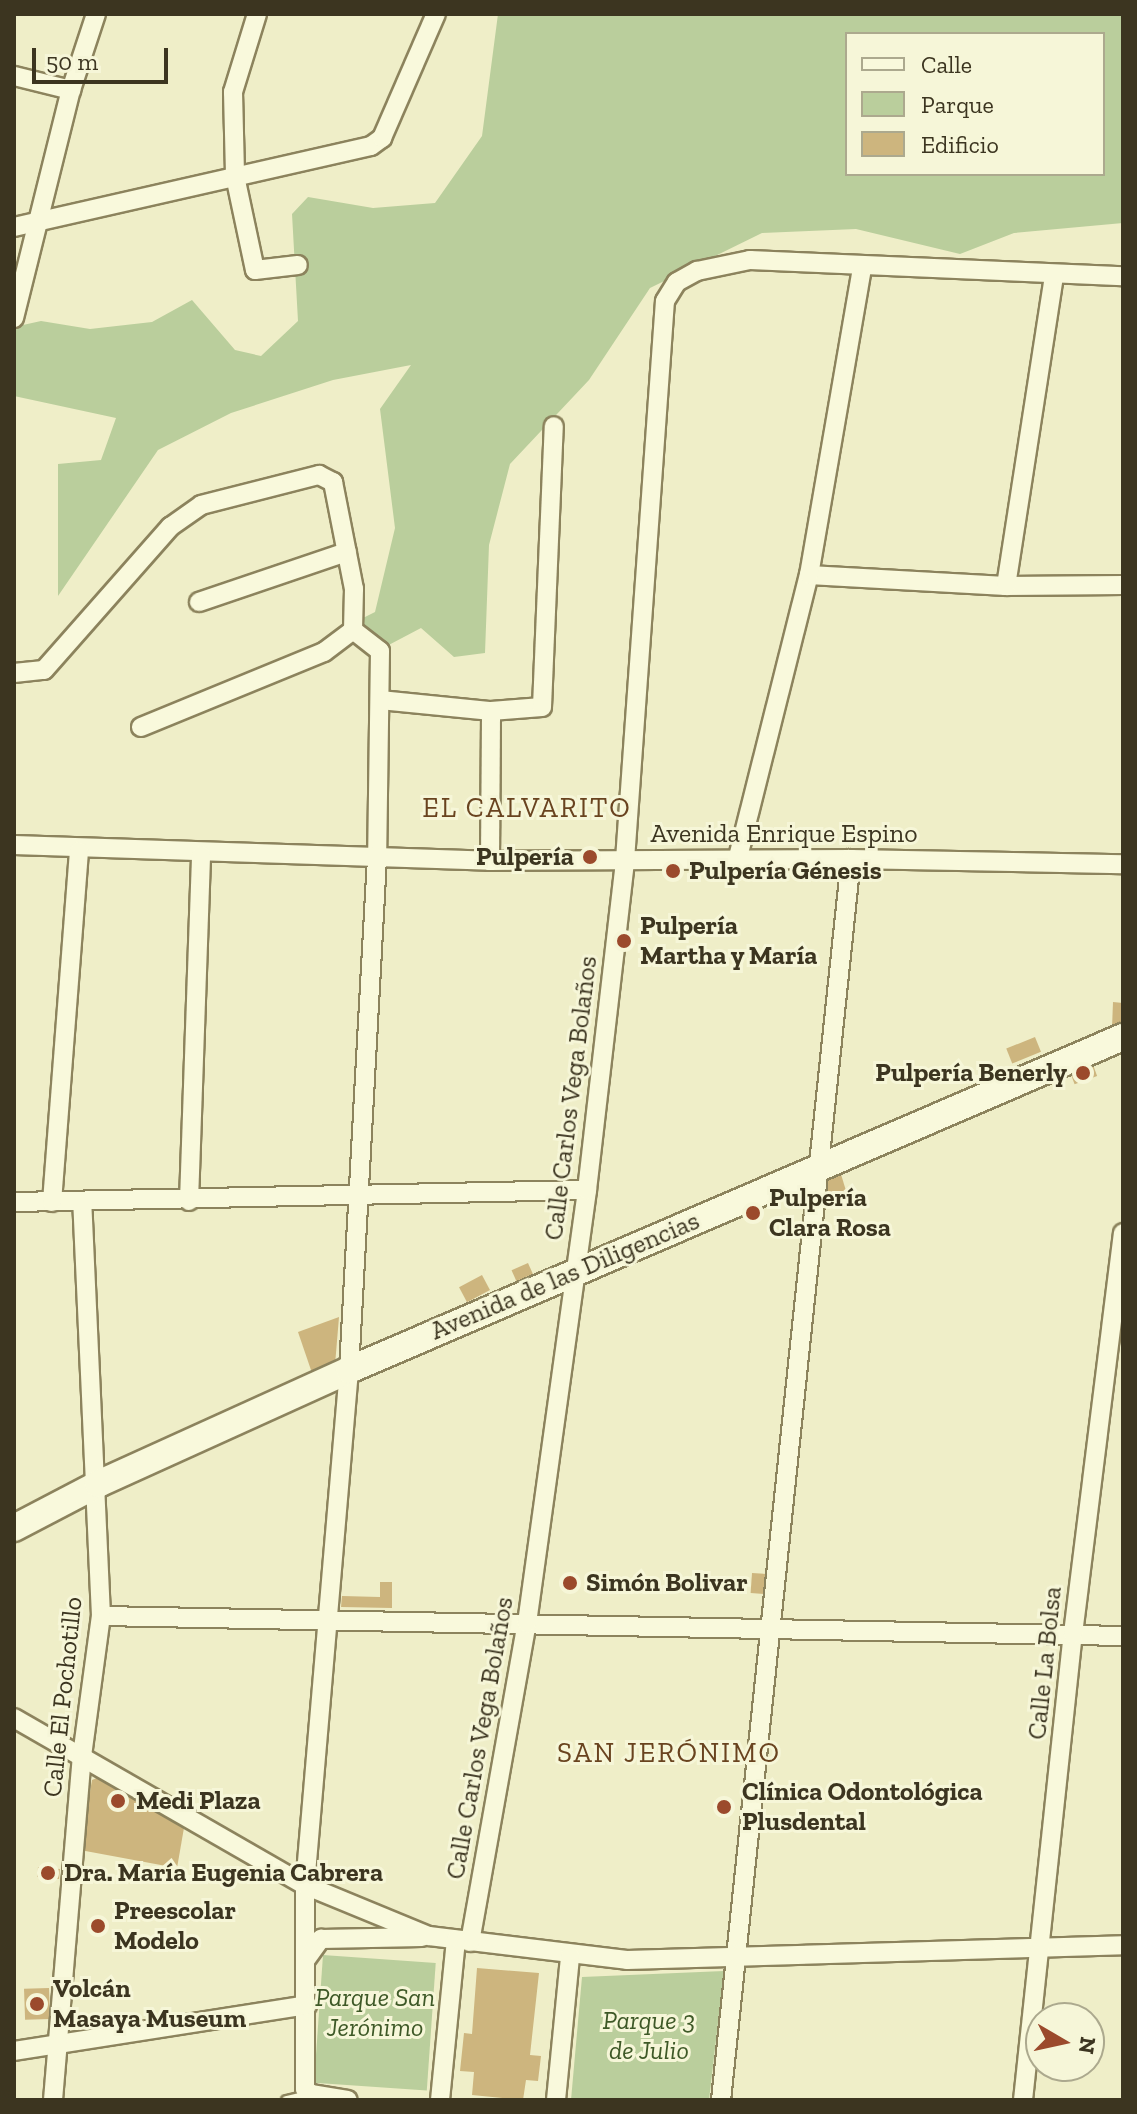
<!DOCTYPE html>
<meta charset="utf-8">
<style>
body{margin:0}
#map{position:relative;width:1137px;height:2114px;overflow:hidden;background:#efeec8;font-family:"Zilla Slab",serif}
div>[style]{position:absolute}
.green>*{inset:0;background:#bace9c;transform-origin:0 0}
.building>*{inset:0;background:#cdb57e;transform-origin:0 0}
.roads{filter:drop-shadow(2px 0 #8c835d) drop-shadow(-2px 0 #8c835d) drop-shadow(0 2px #8c835d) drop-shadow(0 -2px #8c835d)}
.lane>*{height:9px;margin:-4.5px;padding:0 4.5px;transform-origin:4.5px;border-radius:4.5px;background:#f9f9dc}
.street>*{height:18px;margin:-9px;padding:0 9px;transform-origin:9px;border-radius:9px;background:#f9f9dc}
.secondary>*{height:26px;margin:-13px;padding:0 13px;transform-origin:13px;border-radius:13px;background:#f9f9dc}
.dots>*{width:22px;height:22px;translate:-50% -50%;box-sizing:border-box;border:4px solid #f6f6d8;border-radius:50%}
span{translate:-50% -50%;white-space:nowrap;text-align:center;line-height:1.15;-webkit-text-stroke:6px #f6f6d8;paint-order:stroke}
.street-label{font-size:26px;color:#3c3520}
.poi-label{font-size:26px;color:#3c3520;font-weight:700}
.right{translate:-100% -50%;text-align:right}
.left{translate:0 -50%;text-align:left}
.park-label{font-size:26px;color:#3e5927;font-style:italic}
.neighbourhood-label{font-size:28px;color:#69431f;letter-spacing:2px}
.frame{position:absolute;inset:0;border:16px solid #3c3520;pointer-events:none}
.legend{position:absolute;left:845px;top:32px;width:260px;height:144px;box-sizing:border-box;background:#f6f6d8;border:2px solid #aca98e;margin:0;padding:10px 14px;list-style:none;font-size:24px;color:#3c3520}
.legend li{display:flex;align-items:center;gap:16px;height:40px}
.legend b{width:40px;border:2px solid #aca98e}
.north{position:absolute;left:1025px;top:2002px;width:80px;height:80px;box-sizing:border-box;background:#f6f6d8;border:2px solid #aca98e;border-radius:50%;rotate:99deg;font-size:22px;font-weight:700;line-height:32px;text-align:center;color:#3c3520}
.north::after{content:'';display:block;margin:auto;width:28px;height:36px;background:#9b4a2c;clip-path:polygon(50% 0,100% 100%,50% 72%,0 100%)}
.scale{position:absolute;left:32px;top:48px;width:136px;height:36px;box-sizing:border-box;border:4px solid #3c3520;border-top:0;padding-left:10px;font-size:24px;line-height:28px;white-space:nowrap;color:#3c3520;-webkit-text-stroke:6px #f6f6d8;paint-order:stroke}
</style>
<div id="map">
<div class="green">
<i style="clip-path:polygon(evenodd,498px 14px,1123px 14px,1123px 223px,1014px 233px,960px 254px,856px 229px,762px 233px,650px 288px,589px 380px,510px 464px,489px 545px,485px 653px,454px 657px,421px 628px,383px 648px,357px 621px,375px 612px,395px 528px,380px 409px,411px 365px,333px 380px,231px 413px,158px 450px,58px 596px,58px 464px,101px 460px,116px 418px,14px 396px,14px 327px,41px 321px,90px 329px,152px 322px,192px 300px,235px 350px,261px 356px,298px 321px,292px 214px,308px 197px,373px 208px,435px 203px,482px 136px,498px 14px,847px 34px,1103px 34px,1103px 174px,847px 174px,847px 34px)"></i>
<i style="left:323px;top:1955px;width:113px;height:128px;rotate:4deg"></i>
<i style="clip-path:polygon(724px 1971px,709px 2100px,571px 2100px,582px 1977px)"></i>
</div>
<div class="building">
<i style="clip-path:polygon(1113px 1002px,1123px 1003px,1123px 1024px,1112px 1028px)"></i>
<i style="left:1035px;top:1037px;width:16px;height:31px;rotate:68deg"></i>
<i style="left:1092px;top:1062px;width:15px;height:24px;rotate:70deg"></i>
<i style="clip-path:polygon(840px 1171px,847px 1194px,819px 1204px,824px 1176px)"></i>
<i style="left:528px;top:1263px;width:12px;height:18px;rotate:66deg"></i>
<i style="left:482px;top:1275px;width:17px;height:26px;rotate:62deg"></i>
<i style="clip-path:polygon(339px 1317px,335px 1365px,312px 1373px,298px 1332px)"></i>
<i style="left:752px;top:1573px;width:16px;height:20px;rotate:4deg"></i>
<i style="clip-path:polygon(380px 1582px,392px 1582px,392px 1608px,341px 1607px,342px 1596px,380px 1597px)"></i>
<i style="clip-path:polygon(102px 1776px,185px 1822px,177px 1868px,80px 1850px,92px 1780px)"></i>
<i style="left:38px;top:1867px;width:22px;height:10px;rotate:5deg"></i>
<i style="clip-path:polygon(477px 1968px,539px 1973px,530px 2055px,541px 2056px,538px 2081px,526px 2080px,523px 2100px,472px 2095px,474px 2072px,460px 2071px,464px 2033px,472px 2034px)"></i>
<i style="left:49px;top:1988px;width:31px;height:25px;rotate:88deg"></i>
</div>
<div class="roads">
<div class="lane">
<i style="left:286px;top:2100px;width:26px;rotate:-13deg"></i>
</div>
<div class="street">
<i style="left:257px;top:14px;width:82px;rotate:107.1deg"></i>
<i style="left:233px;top:92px;width:84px;rotate:88.6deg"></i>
<i style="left:235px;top:176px;width:96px;rotate:78deg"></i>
<i style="left:255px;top:270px;width:43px;rotate:-6.6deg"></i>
<i style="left:14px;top:76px;width:59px;rotate:13.8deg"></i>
<i style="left:14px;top:227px;width:366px;rotate:-12.8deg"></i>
<i style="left:371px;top:146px;width:14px;rotate:-36deg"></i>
<i style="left:382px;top:138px;width:135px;rotate:-66.5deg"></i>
<i style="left:14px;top:318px;width:235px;rotate:-76deg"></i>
<i style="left:71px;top:90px;width:80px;rotate:-71.8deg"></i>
<i style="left:809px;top:575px;width:197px;rotate:3.2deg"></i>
<i style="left:1006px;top:586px;width:117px;rotate:-0.5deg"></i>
<i style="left:1006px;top:586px;width:314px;rotate:-81.2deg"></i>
<i style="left:199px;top:602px;width:156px;rotate:-18.7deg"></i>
<i style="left:14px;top:673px;width:30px;rotate:-6deg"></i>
<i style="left:44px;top:670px;width:191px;rotate:-48.6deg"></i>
<i style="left:170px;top:527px;width:38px;rotate:-35deg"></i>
<i style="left:201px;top:505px;width:122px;rotate:-14.3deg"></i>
<i style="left:319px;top:475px;width:16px;rotate:27deg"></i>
<i style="left:333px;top:482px;width:109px;rotate:78.9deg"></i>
<i style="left:354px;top:589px;width:41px;rotate:91.4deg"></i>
<i style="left:353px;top:630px;width:34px;rotate:38deg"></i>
<i style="left:380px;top:651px;width:207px;rotate:90.8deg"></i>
<i style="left:377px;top:858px;width:513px;rotate:93.13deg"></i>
<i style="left:349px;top:1370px;width:517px;rotate:94.88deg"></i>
<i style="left:305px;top:1885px;width:204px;rotate:90deg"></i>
<i style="left:305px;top:2089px;width:8px;rotate:40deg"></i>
<i style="left:311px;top:2094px;width:37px;rotate:9deg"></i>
<i style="left:380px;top:700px;width:112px;rotate:5.7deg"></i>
<i style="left:491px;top:711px;width:51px;rotate:-4.5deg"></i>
<i style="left:542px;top:707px;width:281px;rotate:-87.6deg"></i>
<i style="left:141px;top:727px;width:198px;rotate:-22.3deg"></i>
<i style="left:324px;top:652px;width:36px;rotate:-37deg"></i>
<i style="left:14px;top:845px;width:476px;rotate:1.9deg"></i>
<i style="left:490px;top:861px;width:361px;rotate:-0.3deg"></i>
<i style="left:851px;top:859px;width:272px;rotate:1.1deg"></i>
<i style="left:490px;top:861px;width:150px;rotate:-89.6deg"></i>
<i style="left:737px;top:861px;width:295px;rotate:-75.9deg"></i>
<i style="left:809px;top:575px;width:313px;rotate:-80.2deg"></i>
<i style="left:189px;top:1201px;width:346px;rotate:-88deg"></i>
<i style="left:14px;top:1202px;width:573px;rotate:-1.2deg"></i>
<i style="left:52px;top:1202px;width:352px;rotate:-85.6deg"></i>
<i style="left:101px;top:1616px;width:1022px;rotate:1.12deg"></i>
<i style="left:14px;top:1718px;width:336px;rotate:29.9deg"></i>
<i style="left:305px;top:1885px;width:134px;rotate:22.4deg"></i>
<i style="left:429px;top:1936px;width:199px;rotate:6.9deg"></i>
<i style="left:627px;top:1960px;width:496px;rotate:-1.7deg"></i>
<i style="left:470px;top:1942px;width:324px;rotate:-79.9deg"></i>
<i style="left:527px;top:1623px;width:437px;rotate:-82.1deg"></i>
<i style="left:587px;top:1190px;width:332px;rotate:-83.4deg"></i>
<i style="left:625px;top:860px;width:560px;rotate:-85.91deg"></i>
<i style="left:665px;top:301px;width:22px;rotate:-58deg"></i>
<i style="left:677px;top:282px;width:23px;rotate:-29deg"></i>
<i style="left:697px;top:271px;width:54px;rotate:-11.7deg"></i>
<i style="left:750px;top:260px;width:373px;rotate:2.5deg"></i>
<i style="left:307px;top:1958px;width:24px;rotate:-54deg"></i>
<i style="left:321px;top:1939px;width:101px;rotate:-1.1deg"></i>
<i style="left:14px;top:2051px;width:297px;rotate:-8.9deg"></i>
<i style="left:53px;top:2100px;width:345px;rotate:-85.2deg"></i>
<i style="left:82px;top:1756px;width:141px;rotate:-82.3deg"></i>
<i style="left:101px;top:1616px;width:414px;rotate:-92.6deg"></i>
<i style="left:440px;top:2100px;width:161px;rotate:-84.3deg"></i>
<i style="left:556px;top:2100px;width:145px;rotate:-84.4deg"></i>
<i style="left:721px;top:2100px;width:1248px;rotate:-84.02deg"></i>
<i style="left:1023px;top:2100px;width:469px;rotate:-83.9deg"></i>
<i style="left:1073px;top:1634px;width:404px;rotate:-82.9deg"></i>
</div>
<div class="secondary">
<i style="left:14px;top:1528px;width:95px;rotate:-27.6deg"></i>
<i style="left:98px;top:1484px;width:276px;rotate:-24.4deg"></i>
<i style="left:349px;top:1370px;width:843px;rotate:-23.28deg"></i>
</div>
</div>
<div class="dots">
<i style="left:590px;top:857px;background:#9b4a2c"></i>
<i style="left:673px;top:871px;background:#9b4a2c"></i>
<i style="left:624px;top:941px;background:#9b4a2c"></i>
<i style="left:1083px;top:1073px;background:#9b4a2c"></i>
<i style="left:753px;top:1213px;background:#9b4a2c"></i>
<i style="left:570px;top:1583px;background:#9b4a2c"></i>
<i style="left:118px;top:1801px;background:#9b4a2c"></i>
<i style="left:724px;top:1807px;background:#9b4a2c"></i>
<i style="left:48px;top:1873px;background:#9b4a2c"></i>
<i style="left:98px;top:1926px;background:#9b4a2c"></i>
<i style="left:37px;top:2004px;background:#9b4a2c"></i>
</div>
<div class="street-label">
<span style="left:784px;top:834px">Avenida Enrique Espino</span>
<span style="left:571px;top:1098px;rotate:-83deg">Calle Carlos Vega Bolaños</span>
<span style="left:565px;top:1276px;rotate:-23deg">Avenida de las Diligencias</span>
<span style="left:1045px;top:1663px;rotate:-84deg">Calle La Bolsa</span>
<span style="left:63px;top:1697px;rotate:-84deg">Calle El Pochotillo</span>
<span style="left:480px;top:1738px;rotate:-80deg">Calle Carlos Vega Bolaños</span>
</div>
<div class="poi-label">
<span class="right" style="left:574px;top:857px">Pulpería</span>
<span class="left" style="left:689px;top:871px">Pulpería Génesis</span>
<span class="left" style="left:640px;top:941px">Pulpería<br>Martha y María</span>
<span class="right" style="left:1067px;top:1073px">Pulpería Benerly</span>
<span class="left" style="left:769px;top:1213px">Pulpería<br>Clara Rosa</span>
<span class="left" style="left:586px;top:1583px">Simón Bolivar</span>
<span class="left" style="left:742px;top:1807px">Clínica Odontológica<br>Plusdental</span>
<span class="left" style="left:136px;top:1801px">Medi Plaza</span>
<span class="left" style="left:64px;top:1873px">Dra. María Eugenia Cabrera</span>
<span class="left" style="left:114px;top:1926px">Preescolar<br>Modelo</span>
<span class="left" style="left:53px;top:2004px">Volcán<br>Masaya Museum</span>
</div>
<div class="park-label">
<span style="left:375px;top:2013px">Parque San<br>Jerónimo</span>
<span style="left:649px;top:2036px">Parque 3<br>de Julio</span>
</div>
<div class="neighbourhood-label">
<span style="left:527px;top:808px">EL CALVARITO</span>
<span style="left:669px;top:1753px">SAN JERÓNIMO</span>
</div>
<div class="frame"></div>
<ul class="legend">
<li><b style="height:10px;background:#f9f9dc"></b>Calle</li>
<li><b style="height:22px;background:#bace9c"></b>Parque</li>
<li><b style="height:22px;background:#cdb57e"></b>Edificio</li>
</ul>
<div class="north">N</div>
<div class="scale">50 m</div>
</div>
